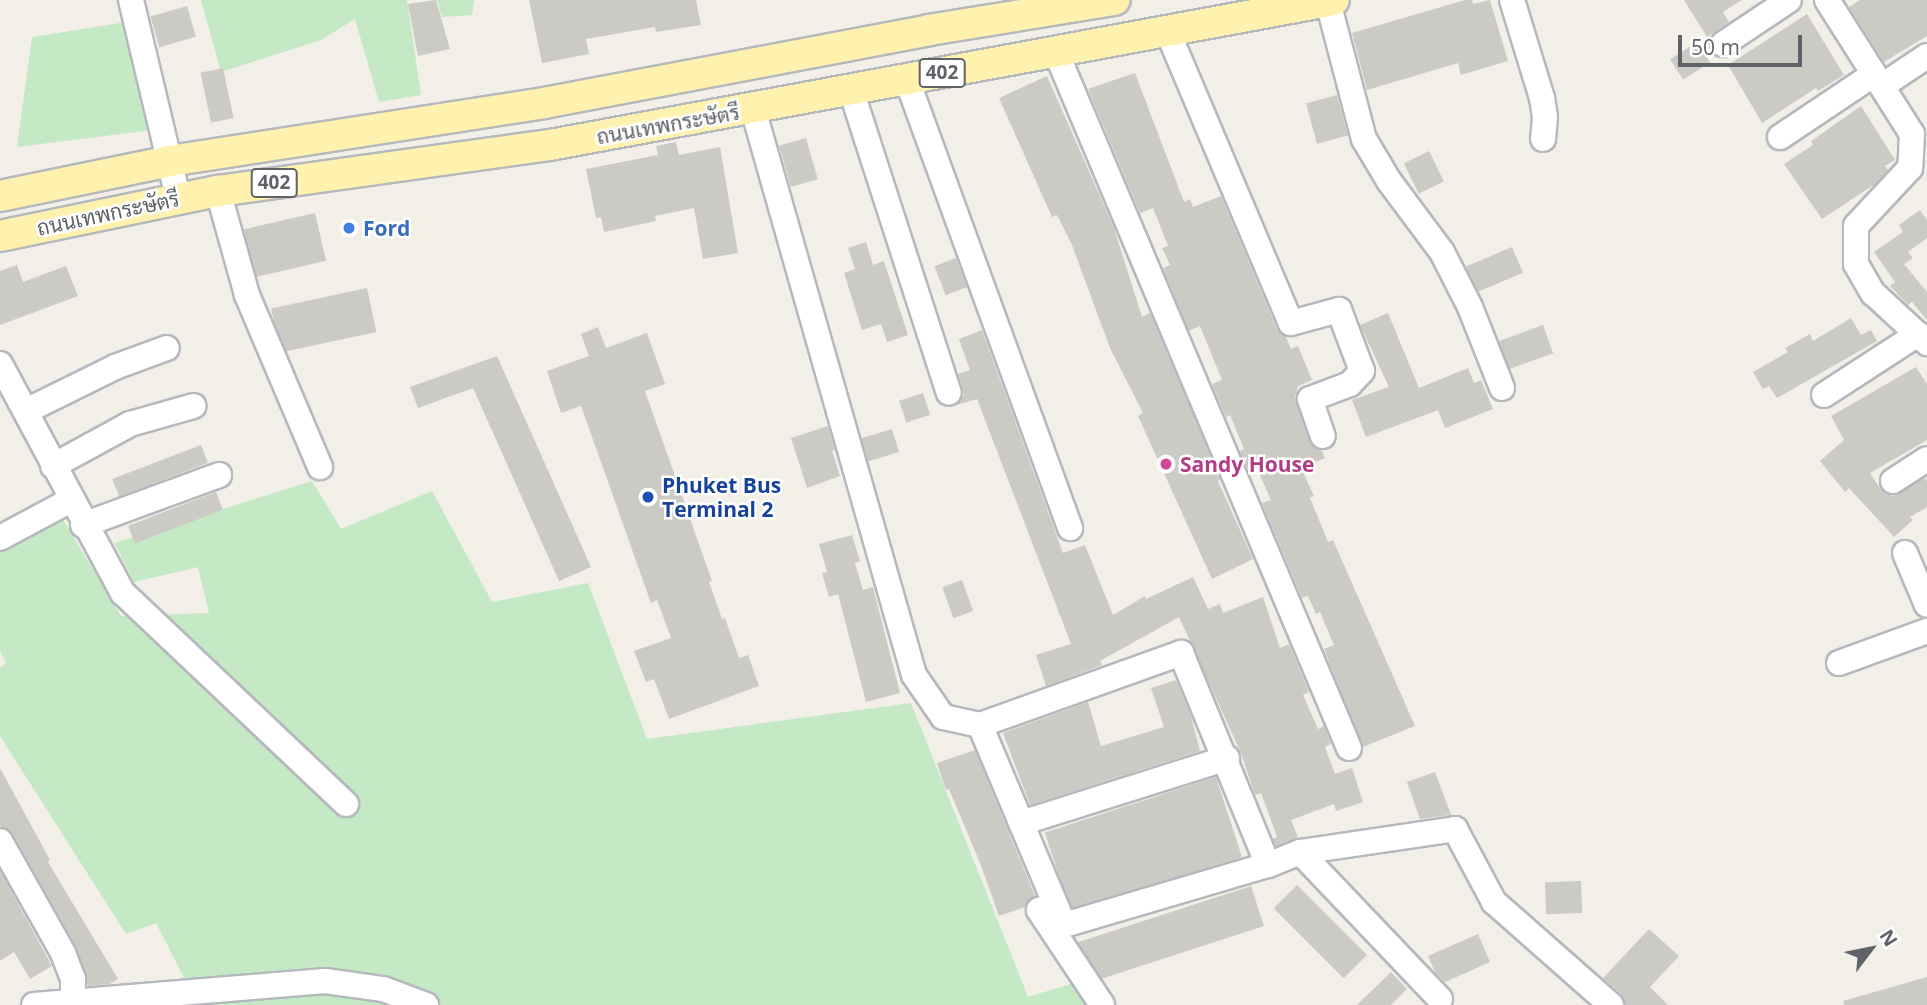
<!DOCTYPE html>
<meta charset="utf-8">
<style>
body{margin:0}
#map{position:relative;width:1927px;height:1005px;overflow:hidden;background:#f1efe8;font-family:"Open Sans",Sarabun,sans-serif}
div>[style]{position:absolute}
.green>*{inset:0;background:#c5e8c5}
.building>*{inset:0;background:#cccac5;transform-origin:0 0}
.roads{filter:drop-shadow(2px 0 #b5b8bc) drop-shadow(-2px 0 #b5b8bc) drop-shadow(0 2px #b5b8bc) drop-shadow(0 -2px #b5b8bc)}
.minor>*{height:24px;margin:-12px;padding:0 12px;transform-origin:12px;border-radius:12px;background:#fff}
.major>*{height:30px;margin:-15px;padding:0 15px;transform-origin:15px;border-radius:15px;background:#fff2af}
.dots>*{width:19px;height:19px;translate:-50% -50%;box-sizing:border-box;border:4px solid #fff;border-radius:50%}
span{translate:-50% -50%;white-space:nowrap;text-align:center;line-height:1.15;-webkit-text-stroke:5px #fff;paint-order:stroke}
.shield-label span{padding:2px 5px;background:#fff;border:2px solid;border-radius:5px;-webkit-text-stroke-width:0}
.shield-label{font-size:19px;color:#5f6368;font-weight:700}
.street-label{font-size:21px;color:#5f6368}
.shop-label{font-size:21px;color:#366cbe;font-weight:700}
.left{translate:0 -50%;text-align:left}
.hotel-label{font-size:21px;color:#b23c85;font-weight:700}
.transit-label{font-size:21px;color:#164399;font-weight:700}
.north{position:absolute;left:1836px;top:914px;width:70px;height:70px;-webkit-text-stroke:5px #fff;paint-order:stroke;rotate:58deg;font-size:19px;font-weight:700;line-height:28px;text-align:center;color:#5f6368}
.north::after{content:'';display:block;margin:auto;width:24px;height:32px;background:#5f6368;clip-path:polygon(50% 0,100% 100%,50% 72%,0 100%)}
.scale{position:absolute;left:1678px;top:35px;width:124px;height:32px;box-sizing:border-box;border:4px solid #5f6368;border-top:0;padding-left:9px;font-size:21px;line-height:24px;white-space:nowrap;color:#5f6368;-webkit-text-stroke:5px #fff;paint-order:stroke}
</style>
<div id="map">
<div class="green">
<i style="clip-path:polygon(201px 0,407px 0,421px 95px,379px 102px,355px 19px,321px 40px,221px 72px)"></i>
<i style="clip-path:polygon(437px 0,474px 0,472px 15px,442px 17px)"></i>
<i style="clip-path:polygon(127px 22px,153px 130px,17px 147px,32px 37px)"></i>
<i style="clip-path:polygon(312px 481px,341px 529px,432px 491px,492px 602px,588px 583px,647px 739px,911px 703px,1028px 997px,1074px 983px,1089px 1005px,198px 1005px,156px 923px,126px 934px,0 736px,0 668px,6px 663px,0 651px,0 551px,62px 518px,121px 616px,209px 613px,198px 567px,134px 582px,114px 543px)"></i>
</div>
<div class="building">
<i style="clip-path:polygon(436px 0,450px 49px,418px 56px,408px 4px)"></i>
<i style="clip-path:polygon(529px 0,696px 0,701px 25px,656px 32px,655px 27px,586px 39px,589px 54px,542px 63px)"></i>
<i style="clip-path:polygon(1465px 0,1472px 0,1473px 4px,1490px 0,1508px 61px,1461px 75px,1458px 63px,1367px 90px,1352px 33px)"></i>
<i style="clip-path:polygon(1684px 0,1742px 0,1723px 12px,1729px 22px,1707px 37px)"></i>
<i style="clip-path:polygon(1860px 0,1927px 0,1927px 36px,1884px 62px,1849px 7px)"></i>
<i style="left:187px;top:6px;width:32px;height:38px;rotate:74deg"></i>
<i style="clip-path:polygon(1807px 14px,1844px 75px,1818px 91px,1816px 88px,1762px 123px,1728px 65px)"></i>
<i style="left:1697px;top:42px;width:24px;height:32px;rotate:57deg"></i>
<i style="left:223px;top:68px;width:51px;height:23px;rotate:78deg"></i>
<i style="clip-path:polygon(1135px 73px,1184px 202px,1190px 199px,1193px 207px,1221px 196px,1277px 329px,1286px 337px,1291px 349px,1298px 346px,1312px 380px,1298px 386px,1295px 397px,1309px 441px,1314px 448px,1322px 451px,1325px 458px,1301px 468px,1314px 496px,1310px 498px,1328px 542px,1333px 540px,1415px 726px,1363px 747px,1324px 649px,1334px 645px,1320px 612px,1316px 614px,1308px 596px,1302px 598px,1262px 503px,1271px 500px,1255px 464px,1247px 468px,1240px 451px,1244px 449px,1230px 415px,1226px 417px,1212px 384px,1222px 380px,1200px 326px,1189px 331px,1163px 268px,1170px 265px,1162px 248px,1168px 246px,1153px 208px,1140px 213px,1088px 89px)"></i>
<i style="clip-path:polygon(1047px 76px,1114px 228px,1142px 317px,1150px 313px,1220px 479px,1218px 481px,1253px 559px,1212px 579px,1138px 416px,1143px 413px,1110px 348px,1072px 245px,1057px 215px,1052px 217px,999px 98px)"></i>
<i style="left:1337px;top:95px;width:42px;height:32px;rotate:75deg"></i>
<i style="clip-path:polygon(1861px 106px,1895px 160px,1885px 166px,1888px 170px,1875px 184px,1822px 219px,1784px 164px,1813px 145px,1811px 141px)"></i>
<i style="left:806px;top:138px;width:43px;height:28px;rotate:74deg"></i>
<i style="clip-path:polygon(676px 142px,679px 155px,720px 147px,738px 253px,703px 259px,694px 208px,655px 216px,656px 221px,604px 232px,601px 217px,596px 218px,586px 169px,658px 155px,656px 146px)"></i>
<i style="left:1429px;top:151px;width:34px;height:28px;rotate:64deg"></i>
<i style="clip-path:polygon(1920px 210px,1927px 220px,1927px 238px,1908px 252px,1913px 258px,1904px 264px,1927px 292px,1927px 320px,1912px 302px,1908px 305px,1890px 286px,1895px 282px,1874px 252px,1903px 232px,1899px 225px)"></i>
<i style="left:315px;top:213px;width:49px;height:73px;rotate:77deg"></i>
<i style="clip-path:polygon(866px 242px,873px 265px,884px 261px,908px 335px,887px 342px,881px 324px,862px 330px,844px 273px,855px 269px,848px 248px)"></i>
<i style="left:1512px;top:247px;width:28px;height:50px;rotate:67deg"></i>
<i style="left:956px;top:258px;width:31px;height:23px;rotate:69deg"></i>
<i style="clip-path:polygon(17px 265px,23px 282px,66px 266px,78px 296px,0 325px,0 271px)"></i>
<i style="left:367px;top:288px;width:45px;height:98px;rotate:78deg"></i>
<i style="clip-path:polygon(1388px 313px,1419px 388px,1468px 368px,1474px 383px,1481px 380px,1493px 409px,1445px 428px,1438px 410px,1366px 437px,1352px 400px,1389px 387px,1360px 325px)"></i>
<i style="clip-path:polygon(1851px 318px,1861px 335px,1871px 330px,1877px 341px,1777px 398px,1769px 386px,1763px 389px,1753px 372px,1788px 352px,1785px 348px,1810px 334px,1813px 341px)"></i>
<i style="left:1543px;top:325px;width:30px;height:47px;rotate:70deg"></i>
<i style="clip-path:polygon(598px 327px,606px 348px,647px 333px,665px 384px,645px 391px,712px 581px,709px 582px,722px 619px,725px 618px,739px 658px,748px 655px,759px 686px,669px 719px,654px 679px,646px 682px,634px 651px,671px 638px,657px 600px,651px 603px,581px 406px,561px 413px,547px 371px,589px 356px,581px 334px)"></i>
<i style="clip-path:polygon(982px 330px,1063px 553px,1085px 545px,1113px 615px,1145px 596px,1146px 599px,1193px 577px,1208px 609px,1220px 604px,1223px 613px,1263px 597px,1280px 648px,1289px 644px,1309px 692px,1303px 695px,1318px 729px,1324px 726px,1331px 744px,1325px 747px,1335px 774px,1352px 768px,1363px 802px,1336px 811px,1334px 804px,1291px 820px,1298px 837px,1276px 846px,1273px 839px,1277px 837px,1261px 793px,1255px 795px,1241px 753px,1179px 617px,1100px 661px,1102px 665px,1046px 686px,1036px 655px,1071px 644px,977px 399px,956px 405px,964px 395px,958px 374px,970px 370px,959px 339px)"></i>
<i style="clip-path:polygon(497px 356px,591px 567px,559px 581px,473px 388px,418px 408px,410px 387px)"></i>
<i style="clip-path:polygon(1916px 367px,1927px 384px,1927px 440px,1870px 473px,1881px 490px,1893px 496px,1925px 478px,1927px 481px,1927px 507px,1910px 517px,1913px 520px,1894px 537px,1849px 488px,1845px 492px,1820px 461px,1844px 440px,1831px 416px)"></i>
<i style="left:923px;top:393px;width:23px;height:25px;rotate:72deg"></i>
<i style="clip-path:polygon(828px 426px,835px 450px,832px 451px,840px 476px,807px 488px,791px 438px)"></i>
<i style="left:892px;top:429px;width:24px;height:32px;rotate:73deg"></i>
<i style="left:201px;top:445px;width:19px;height:95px;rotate:69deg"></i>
<i style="left:216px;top:492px;width:19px;height:94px;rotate:69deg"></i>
<i style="clip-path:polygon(852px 535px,860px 561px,855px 563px,863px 590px,873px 587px,900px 693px,866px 702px,838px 594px,829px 597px,822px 573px,827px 572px,819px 544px)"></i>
<i style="left:962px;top:580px;width:33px;height:21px;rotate:70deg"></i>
<i style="clip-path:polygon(1176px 680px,1191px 716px,1200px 751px,1030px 805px,1003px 733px,1088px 702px,1101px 746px,1164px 727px,1151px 688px)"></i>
<i style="clip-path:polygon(975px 750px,1035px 896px,1025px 907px,999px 916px,980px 863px,949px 789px,946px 790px,937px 763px)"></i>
<i style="clip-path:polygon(0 768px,50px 860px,48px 862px,118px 979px,110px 984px,88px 986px,76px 946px,13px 834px,0 826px)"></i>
<i style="clip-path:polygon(1435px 772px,1451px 815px,1420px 819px,1407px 782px)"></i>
<i style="left:1216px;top:777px;width:84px;height:180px;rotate:72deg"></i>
<i style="clip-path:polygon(0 871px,52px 966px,30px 979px,14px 952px,0 961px)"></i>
<i style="left:1581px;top:881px;width:32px;height:36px;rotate:88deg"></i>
<i style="left:1297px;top:885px;width:99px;height:33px;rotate:45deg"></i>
<i style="left:1251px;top:886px;width:42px;height:182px;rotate:72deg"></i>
<i style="clip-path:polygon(1649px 929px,1679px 956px,1650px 987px,1668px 1005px,1625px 1005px,1621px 994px,1603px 978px)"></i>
<i style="clip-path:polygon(1478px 934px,1490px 962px,1445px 982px,1435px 972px,1428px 956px)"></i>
<i style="clip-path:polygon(1391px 972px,1407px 989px,1391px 1005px,1357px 1005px)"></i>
<i style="clip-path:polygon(1927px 977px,1927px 1005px,1844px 1005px,1843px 1001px)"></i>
</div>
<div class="roads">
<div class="minor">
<i style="left:131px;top:0;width:204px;rotate:76.6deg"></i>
<i style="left:1512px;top:0;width:102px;rotate:73deg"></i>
<i style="left:1542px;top:98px;width:19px;rotate:81deg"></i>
<i style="left:1545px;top:117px;width:22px;rotate:95deg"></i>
<i style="left:1827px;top:0;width:159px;rotate:57.6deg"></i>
<i style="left:1912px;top:134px;width:34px;rotate:93deg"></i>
<i style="left:1910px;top:168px;width:79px;rotate:133deg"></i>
<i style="left:1856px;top:226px;width:38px;rotate:90deg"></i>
<i style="left:1856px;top:264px;width:34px;rotate:60deg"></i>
<i style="left:1873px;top:293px;width:74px;rotate:42.8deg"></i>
<i style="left:1328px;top:2px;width:142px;rotate:75.3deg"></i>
<i style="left:1364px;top:139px;width:49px;rotate:59.2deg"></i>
<i style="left:1389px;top:181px;width:89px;rotate:53.3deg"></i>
<i style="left:1442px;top:252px;width:62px;rotate:63deg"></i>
<i style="left:1470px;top:307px;width:87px;rotate:68.4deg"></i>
<i style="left:1167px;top:30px;width:318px;rotate:67.1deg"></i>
<i style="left:1291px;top:323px;width:50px;rotate:-15.2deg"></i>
<i style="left:1339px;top:310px;width:65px;rotate:69.3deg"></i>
<i style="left:1362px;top:371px;width:18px;rotate:133deg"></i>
<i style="left:1350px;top:384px;width:43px;rotate:159.4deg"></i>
<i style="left:1310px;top:399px;width:39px;rotate:71deg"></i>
<i style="left:1723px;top:44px;width:79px;rotate:-33.7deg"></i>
<i style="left:1056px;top:52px;width:755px;rotate:67.17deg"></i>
<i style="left:907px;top:80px;width:477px;rotate:70deg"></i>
<i style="left:1882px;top:86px;width:54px;rotate:-33.7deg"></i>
<i style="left:851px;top:90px;width:318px;rotate:72.1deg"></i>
<i style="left:753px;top:109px;width:588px;rotate:74.12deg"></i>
<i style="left:914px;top:675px;width:51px;rotate:55.4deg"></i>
<i style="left:943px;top:717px;width:38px;rotate:12deg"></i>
<i style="left:980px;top:725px;width:214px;rotate:-19.7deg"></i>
<i style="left:1181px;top:653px;width:229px;rotate:67.7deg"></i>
<i style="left:1780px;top:137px;width:113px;rotate:-33.8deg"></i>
<i style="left:218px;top:191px;width:108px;rotate:74.4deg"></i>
<i style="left:247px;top:295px;width:187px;rotate:67deg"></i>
<i style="left:0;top:364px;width:260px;rotate:61.8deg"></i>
<i style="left:123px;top:593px;width:307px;rotate:43.4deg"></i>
<i style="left:1824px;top:395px;width:112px;rotate:-33deg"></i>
<i style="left:26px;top:411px;width:99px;rotate:-26.3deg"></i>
<i style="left:115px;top:367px;width:55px;rotate:-20.1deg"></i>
<i style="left:53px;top:466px;width:88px;rotate:-28.6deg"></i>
<i style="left:130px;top:424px;width:66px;rotate:-15.9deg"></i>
<i style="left:1893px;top:481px;width:40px;rotate:-32.9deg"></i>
<i style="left:83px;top:525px;width:145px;rotate:-20.2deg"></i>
<i style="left:0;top:538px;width:81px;rotate:-28.2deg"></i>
<i style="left:1905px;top:553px;width:56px;rotate:67.1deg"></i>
<i style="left:1839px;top:663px;width:94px;rotate:-20deg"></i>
<i style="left:980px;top:725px;width:217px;rotate:67.2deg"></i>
<i style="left:1064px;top:925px;width:213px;rotate:-16.4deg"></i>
<i style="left:1268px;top:865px;width:35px;rotate:-22deg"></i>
<i style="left:1300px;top:852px;width:157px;rotate:-8.4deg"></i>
<i style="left:1455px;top:829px;width:83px;rotate:61.9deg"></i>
<i style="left:1494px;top:902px;width:156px;rotate:41.4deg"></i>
<i style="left:1021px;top:823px;width:216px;rotate:-17.5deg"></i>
<i style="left:0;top:841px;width:129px;rotate:60.6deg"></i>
<i style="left:63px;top:953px;width:28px;rotate:69deg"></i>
<i style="left:73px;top:979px;width:23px;rotate:90deg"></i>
<i style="left:1300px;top:852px;width:203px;rotate:46.4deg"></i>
<i style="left:1055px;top:904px;width:17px;rotate:159deg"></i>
<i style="left:1039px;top:910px;width:114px;rotate:56.4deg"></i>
<i style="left:34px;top:1005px;width:292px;rotate:-4.7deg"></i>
<i style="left:325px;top:981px;width:59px;rotate:7.9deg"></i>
<i style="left:383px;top:989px;width:46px;rotate:20.4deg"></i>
</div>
<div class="major">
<i style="left:0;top:196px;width:174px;rotate:-11.6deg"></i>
<i style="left:170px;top:161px;width:378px;rotate:-8.8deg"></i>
<i style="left:544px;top:103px;width:392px;rotate:-10.7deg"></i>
<i style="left:929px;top:30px;width:188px;rotate:-9.2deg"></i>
<i style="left:0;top:236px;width:223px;rotate:-11.7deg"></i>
<i style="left:218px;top:191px;width:335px;rotate:-7.9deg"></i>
<i style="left:550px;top:145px;width:797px;rotate:-10.48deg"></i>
</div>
</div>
<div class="dots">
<i style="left:349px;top:228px;background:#3f7fe0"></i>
<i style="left:1166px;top:464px;background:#d1479c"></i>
<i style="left:648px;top:497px;background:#1a4fb4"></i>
</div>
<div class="shield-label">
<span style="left:942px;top:73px">402</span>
<span style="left:274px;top:183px">402</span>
</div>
<div class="street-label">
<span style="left:668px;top:124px;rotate:-10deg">ถนนเทพกระษัตรี</span>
<span style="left:108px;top:213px;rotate:-12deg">ถนนเทพกระษัตรี</span>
</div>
<div class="shop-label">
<span class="left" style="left:363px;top:228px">Ford</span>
</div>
<div class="hotel-label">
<span class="left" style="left:1180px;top:464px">Sandy House</span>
</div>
<div class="transit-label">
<span class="left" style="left:662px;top:497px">Phuket Bus<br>Terminal 2</span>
</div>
<div class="north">N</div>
<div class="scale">50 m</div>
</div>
